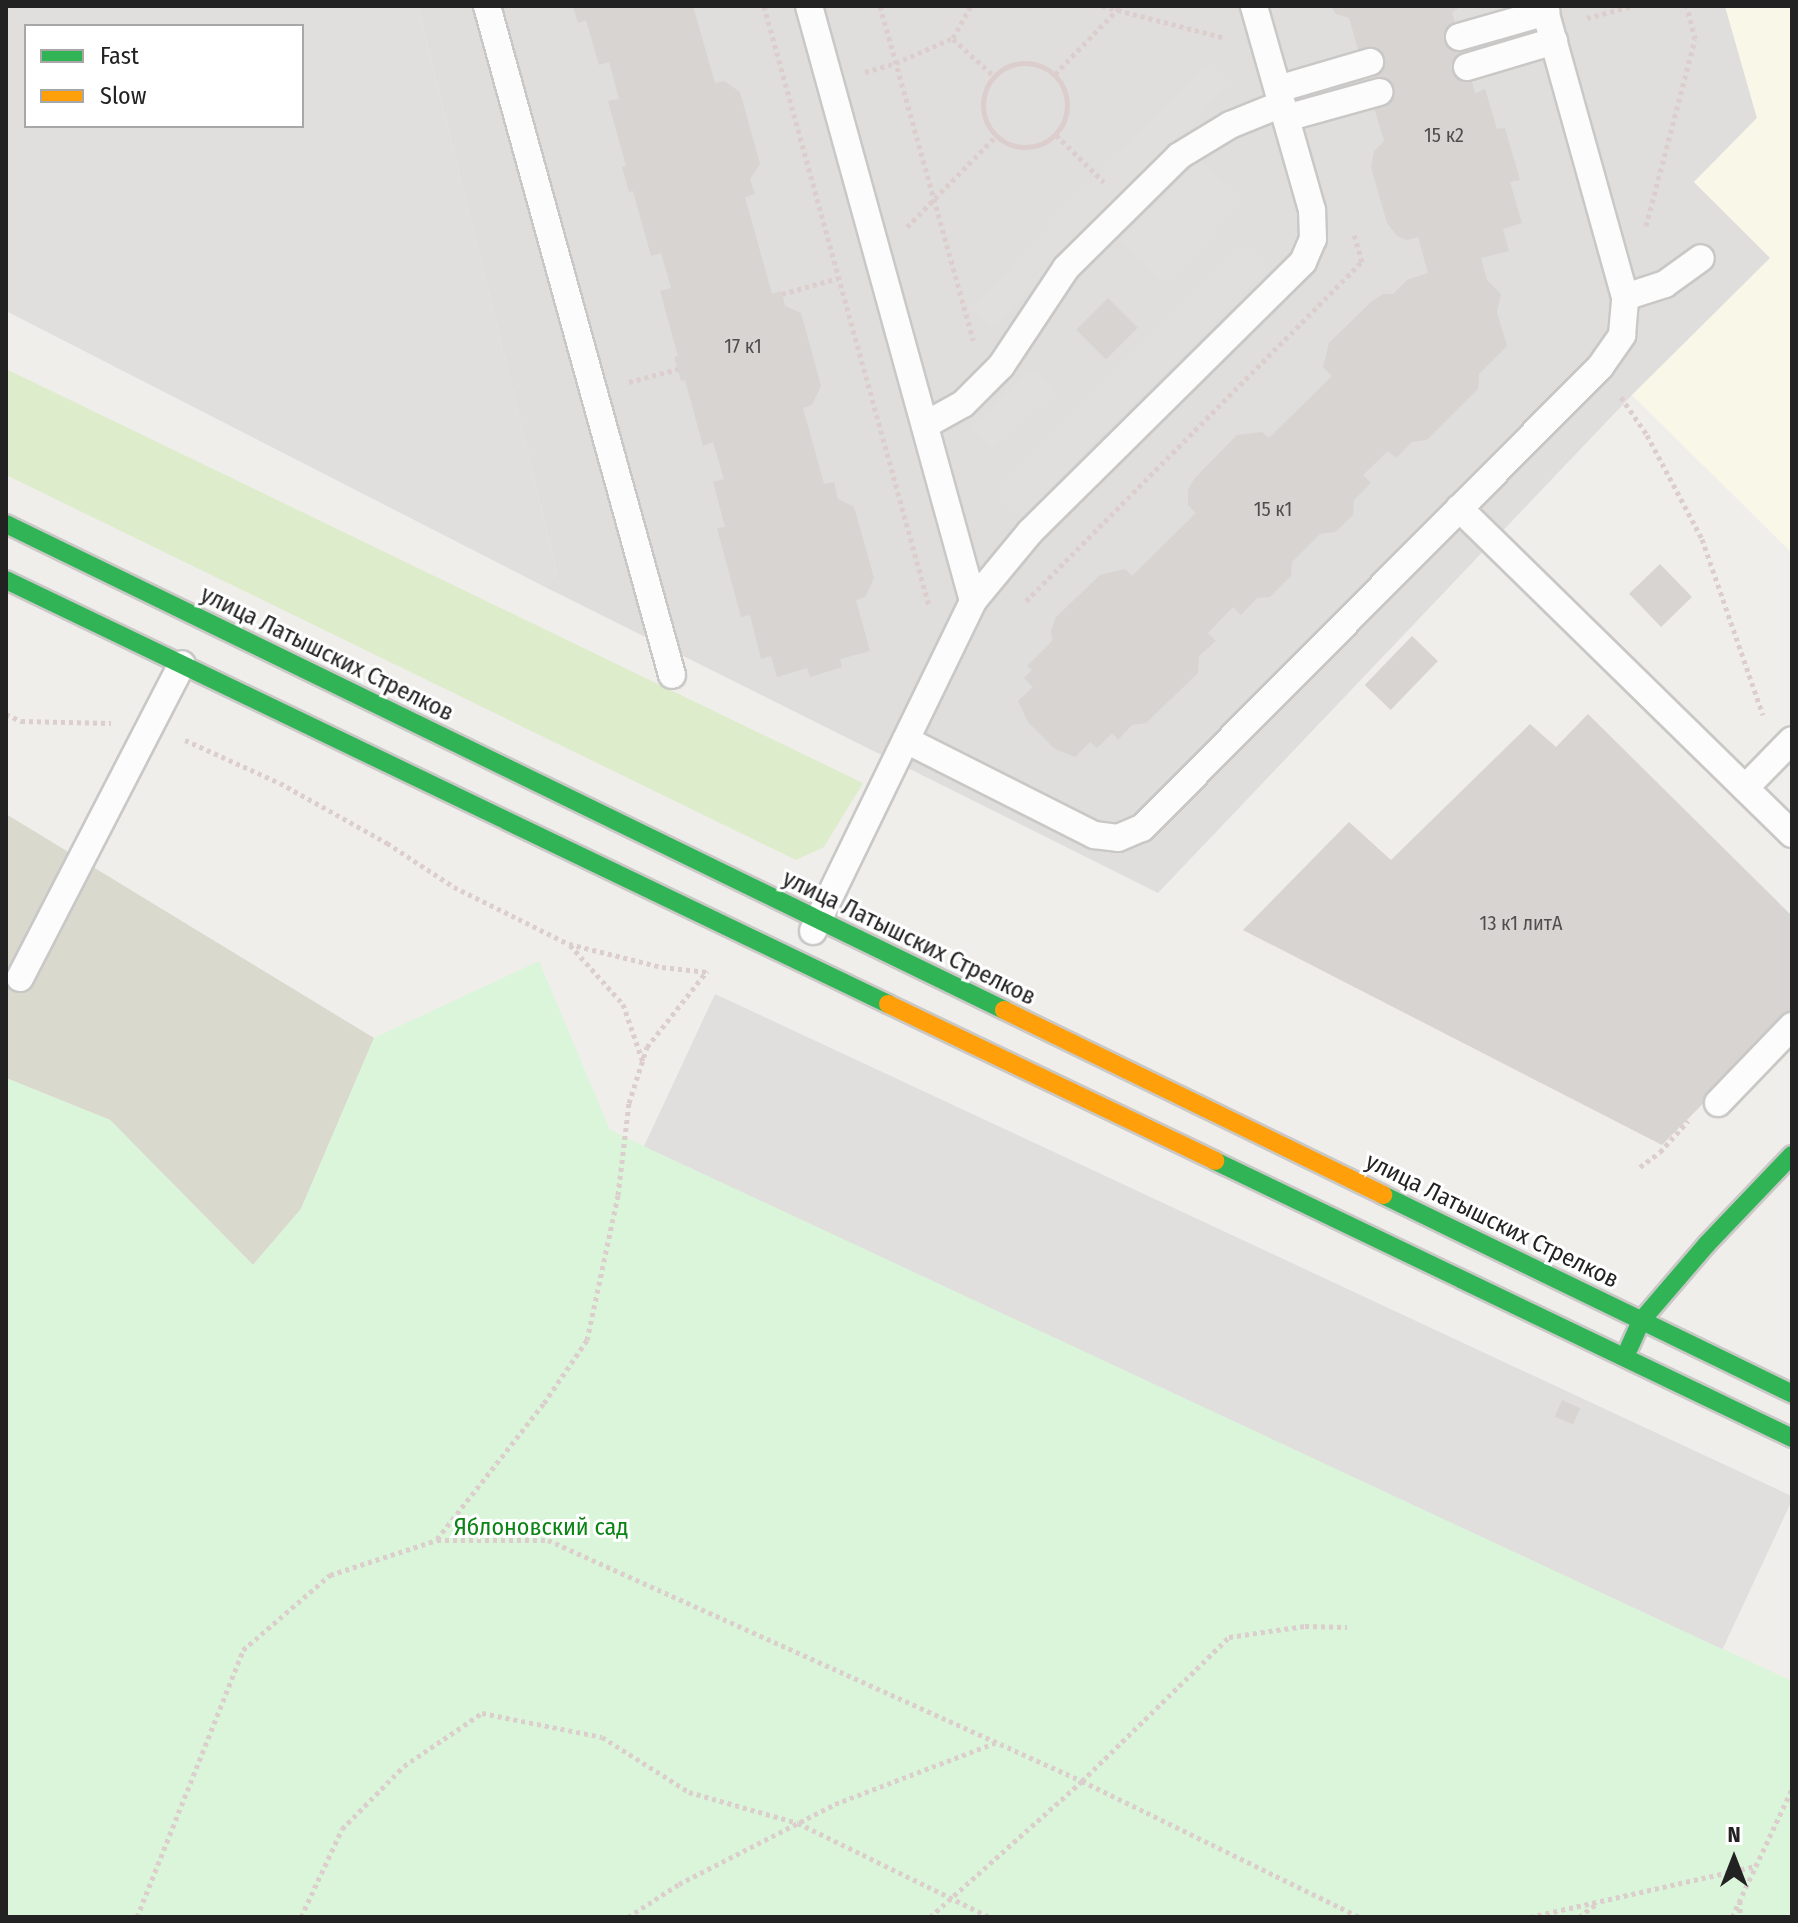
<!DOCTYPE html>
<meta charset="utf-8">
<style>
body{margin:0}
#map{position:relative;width:1798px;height:1923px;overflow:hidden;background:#f0eeeb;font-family:"Fira Sans Condensed",sans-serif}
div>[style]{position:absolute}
.residential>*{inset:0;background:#dfdedc}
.education>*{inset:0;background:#f8f7e8}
.construction>*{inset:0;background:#d9d9cd}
.grass>*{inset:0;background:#ddeccb}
.park>*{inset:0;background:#daf5da}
.parking>*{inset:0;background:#e0dfde;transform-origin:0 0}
.building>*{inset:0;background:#d7d4d2;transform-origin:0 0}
.path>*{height:5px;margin-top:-2.5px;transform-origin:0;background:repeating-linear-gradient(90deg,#dccecd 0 4px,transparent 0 8px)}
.path>.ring{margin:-2.5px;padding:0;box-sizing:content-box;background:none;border:5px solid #dccecd;border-radius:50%}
.roads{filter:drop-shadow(2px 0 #c9c8c7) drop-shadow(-2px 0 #c9c8c7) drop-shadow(0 2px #c9c8c7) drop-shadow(0 -2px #c9c8c7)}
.lane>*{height:26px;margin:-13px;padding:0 13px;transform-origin:13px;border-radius:13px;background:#fdfcfc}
.fast>*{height:18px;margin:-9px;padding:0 9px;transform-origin:9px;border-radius:9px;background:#30b455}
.slow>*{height:18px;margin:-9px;padding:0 9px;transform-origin:9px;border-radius:9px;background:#ff9f0a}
span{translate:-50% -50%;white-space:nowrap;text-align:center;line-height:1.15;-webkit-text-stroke:6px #fff;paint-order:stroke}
.number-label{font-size:20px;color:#4f4e4e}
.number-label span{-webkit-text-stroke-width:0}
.street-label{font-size:24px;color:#222}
.park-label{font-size:24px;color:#0c8416}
.frame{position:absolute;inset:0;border:8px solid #222;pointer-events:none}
.legend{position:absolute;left:24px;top:24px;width:280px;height:104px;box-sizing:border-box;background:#fff;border:2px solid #a7a7a7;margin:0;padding:10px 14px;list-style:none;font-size:24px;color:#222}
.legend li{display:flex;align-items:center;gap:16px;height:40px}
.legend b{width:40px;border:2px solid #a7a7a7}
.north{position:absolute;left:1694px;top:1819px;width:80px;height:80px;-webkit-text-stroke:6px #fff;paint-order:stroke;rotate:0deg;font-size:22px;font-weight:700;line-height:32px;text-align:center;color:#222}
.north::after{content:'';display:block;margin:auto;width:28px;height:36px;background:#222;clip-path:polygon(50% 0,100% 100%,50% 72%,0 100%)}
</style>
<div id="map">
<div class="residential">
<i style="clip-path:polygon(418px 6px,1725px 6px,1757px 118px,1694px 182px,1771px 258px,1632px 395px,1158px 893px,545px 587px,557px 572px)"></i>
</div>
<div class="education">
<i style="clip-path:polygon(1725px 6px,1792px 6px,1792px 553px,1632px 395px,1770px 258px,1694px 182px,1757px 118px)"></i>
</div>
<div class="construction">
<i style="clip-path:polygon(6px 814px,374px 1038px,301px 1209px,253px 1265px,110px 1120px,6px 1078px)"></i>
</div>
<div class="grass">
<i style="clip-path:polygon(6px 369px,863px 783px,824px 847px,796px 860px,6px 475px)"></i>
</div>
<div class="park">
<i style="clip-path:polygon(539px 961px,610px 1130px,1792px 1681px,1792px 1917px,6px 1917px,6px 1078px,110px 1120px,253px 1265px,301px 1209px,374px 1038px)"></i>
</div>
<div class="parking">
<i style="clip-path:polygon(evenodd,6px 6px,418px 6px,557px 572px,545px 587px,6px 311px,6px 6px,302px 26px,302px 126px,26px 126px,26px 26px,302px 26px)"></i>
<i style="left:1206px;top:65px;width:30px;height:337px;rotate:44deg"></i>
<i style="left:1200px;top:158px;width:60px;height:115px;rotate:44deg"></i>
<i style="left:1244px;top:247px;width:33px;height:347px;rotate:45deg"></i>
<i style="left:1034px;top:368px;width:30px;height:86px;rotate:46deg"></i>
<i style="left:715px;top:994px;width:1190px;height:168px;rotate:25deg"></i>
</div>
<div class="building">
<i style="clip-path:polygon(573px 6px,693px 6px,715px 83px,724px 81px,740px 92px,760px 164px,750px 179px,755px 194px,745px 197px,772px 294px,781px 291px,785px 306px,801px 313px,821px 386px,812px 405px,803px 408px,824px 484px,834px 482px,838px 499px,854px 507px,874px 578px,865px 597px,856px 600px,870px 651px,840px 659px,842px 667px,810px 677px,807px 668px,777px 677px,771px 656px,761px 659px,750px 615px,741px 617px,717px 528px,725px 527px,713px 482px,724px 479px,713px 442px,703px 446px,685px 380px,681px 381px,674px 357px,678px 356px,660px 291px,671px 288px,661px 253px,651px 256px,633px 191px,629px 192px,622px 167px,626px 166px,608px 101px,619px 99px,609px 62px,599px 65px,586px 20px,578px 23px)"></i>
<i style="clip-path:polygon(1331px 6px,1462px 6px,1452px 12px,1475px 93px,1485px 89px,1497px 129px,1505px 128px,1520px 180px,1510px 182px,1522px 223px,1503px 229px,1509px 251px,1481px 258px,1487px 280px,1501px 294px,1497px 312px,1507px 346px,1479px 374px,1478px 389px,1427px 440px,1412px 442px,1396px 458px,1388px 451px,1363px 475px,1371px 483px,1354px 500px,1353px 515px,1335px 532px,1320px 534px,1292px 562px,1291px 576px,1270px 597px,1257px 598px,1241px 615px,1233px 607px,1208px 633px,1216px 641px,1199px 656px,1198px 673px,1146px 723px,1132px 725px,1118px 740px,1112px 733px,1097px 748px,1090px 742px,1075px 757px,1055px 749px,1028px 722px,1018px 701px,1033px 687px,1024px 678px,1032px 670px,1027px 666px,1052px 641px,1051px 630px,1056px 617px,1100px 575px,1125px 569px,1132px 576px,1196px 513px,1188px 505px,1188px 490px,1194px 479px,1237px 435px,1262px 432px,1269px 438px,1332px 376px,1323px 367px,1329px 343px,1372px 301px,1383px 294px,1393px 294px,1407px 280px,1428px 273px,1418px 237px,1407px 240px,1397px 236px,1387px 223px,1371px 167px,1374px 151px,1384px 141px,1373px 104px,1382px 101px,1368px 54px,1360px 56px,1349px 18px,1336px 14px)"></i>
<i style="left:1108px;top:298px;width:42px;height:45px;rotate:45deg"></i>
<i style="left:1660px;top:564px;width:46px;height:43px;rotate:46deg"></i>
<i style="left:1412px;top:636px;width:36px;height:68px;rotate:44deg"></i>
<i style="clip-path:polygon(1588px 714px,1792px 916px,1792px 1014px,1662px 1145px,1243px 930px,1349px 822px,1391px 860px,1530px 724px,1556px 747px)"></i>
<i style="left:1562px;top:1400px;width:20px;height:18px;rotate:24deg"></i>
</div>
<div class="path">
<i style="left:764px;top:6px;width:622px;rotate:74.62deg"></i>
<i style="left:880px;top:6px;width:347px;rotate:74.4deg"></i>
<i style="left:1102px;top:6px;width:128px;rotate:14.5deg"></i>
<i style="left:1587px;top:18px;width:47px;rotate:-14.9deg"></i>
<i style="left:953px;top:39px;width:55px;rotate:42.1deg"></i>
<i class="ring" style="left:983px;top:63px;width:79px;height:79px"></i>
<i style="left:865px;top:72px;width:32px;rotate:-16deg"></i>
<i style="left:896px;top:63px;width:62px;rotate:-23.7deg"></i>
<i style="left:953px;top:38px;width:37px;rotate:-61deg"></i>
<i style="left:1055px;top:74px;width:95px;rotate:-45.9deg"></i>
<i style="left:1056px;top:135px;width:67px;rotate:44.4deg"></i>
<i style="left:1646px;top:226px;width:193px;rotate:-75.3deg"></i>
<i style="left:1695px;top:39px;width:34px;rotate:-104deg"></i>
<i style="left:907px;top:227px;width:127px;rotate:-45.6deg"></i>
<i style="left:782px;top:294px;width:58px;rotate:-15.9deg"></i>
<i style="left:629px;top:382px;width:51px;rotate:-14.9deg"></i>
<i style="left:1621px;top:397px;width:46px;rotate:55.6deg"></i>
<i style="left:1647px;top:435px;width:118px;rotate:62.1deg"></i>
<i style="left:1702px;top:539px;width:186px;rotate:70.9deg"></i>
<i style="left:1026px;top:601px;width:477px;rotate:-45.3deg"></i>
<i style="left:1362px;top:262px;width:32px;rotate:-106deg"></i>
<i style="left:6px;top:714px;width:17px;rotate:25deg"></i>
<i style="left:21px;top:721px;width:90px;rotate:1.3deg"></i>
<i style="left:185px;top:740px;width:104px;rotate:24.4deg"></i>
<i style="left:280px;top:783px;width:123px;rotate:29.3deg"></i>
<i style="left:387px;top:843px;width:80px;rotate:33.3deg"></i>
<i style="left:454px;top:887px;width:128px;rotate:26.4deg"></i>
<i style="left:569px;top:944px;width:96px;rotate:13.9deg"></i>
<i style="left:662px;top:967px;width:46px;rotate:6.2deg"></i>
<i style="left:570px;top:945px;width:79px;rotate:48.1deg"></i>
<i style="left:623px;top:1004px;width:61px;rotate:71deg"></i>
<i style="left:1640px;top:1167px;width:25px;rotate:-37deg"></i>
<i style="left:1660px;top:1152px;width:42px;rotate:-47.9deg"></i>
<i style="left:437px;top:1539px;width:173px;rotate:-51.8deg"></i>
<i style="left:544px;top:1403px;width:76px;rotate:-55.7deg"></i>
<i style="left:587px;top:1340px;width:148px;rotate:-77.9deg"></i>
<i style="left:618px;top:1195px;width:93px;rotate:-83.2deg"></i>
<i style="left:629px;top:1103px;width:59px;rotate:-72.2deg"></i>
<i style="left:647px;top:1047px;width:97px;rotate:-51.7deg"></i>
<i style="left:1740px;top:1901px;width:16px;rotate:90deg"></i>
<i style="left:137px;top:1917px;width:287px;rotate:-68.3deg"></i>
<i style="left:243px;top:1650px;width:115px;rotate:-40.8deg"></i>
<i style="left:330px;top:1575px;width:113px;rotate:-18.1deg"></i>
<i style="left:437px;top:1540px;width:111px"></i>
<i style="left:548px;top:1540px;width:586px;rotate:24.29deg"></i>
<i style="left:1082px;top:1781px;width:309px;rotate:26.1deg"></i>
<i style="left:301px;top:1917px;width:97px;rotate:-65deg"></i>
<i style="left:342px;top:1829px;width:88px;rotate:-45.5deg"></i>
<i style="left:404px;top:1766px;width:94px;rotate:-34.2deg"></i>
<i style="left:482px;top:1713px;width:122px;rotate:11.3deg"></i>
<i style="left:602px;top:1737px;width:103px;rotate:32.3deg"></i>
<i style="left:689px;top:1792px;width:113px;rotate:15.9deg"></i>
<i style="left:798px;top:1823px;width:214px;rotate:26.1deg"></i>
<i style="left:628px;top:1917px;width:61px;rotate:-32.9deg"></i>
<i style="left:679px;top:1884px;width:175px;rotate:-27.1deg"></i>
<i style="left:835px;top:1804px;width:171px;rotate:-20.9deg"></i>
<i style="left:930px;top:1917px;width:204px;rotate:-41.8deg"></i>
<i style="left:1082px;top:1781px;width:206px;rotate:-44.4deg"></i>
<i style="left:1229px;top:1637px;width:77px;rotate:-8.2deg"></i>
<i style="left:1305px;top:1626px;width:42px;rotate:1.4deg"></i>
<i style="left:1530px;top:1917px;width:232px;rotate:-12.7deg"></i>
<i style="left:1579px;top:1917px;width:20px;rotate:-37deg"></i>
<i style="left:1732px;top:1917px;width:141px;rotate:-64.9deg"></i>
</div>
<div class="roads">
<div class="lane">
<i style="left:487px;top:6px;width:694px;rotate:74.54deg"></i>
<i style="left:809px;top:6px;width:617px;rotate:74.59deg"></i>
<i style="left:1459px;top:37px;width:91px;rotate:-16deg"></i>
<i style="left:1467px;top:67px;width:91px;rotate:-16.6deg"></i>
<i style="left:1278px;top:89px;width:96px;rotate:-16.4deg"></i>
<i style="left:1286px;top:118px;width:97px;rotate:-15.6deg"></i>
<i style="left:1625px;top:297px;width:42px;rotate:-18deg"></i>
<i style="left:1665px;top:284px;width:44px;rotate:-35.8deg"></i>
<i style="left:925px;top:425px;width:43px;rotate:-28.9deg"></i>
<i style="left:963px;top:404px;width:54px;rotate:-45deg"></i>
<i style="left:1001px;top:366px;width:118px;rotate:-56.4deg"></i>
<i style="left:1066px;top:268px;width:159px;rotate:-44.7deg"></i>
<i style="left:1179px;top:156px;width:60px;rotate:-31.3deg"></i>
<i style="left:1230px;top:125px;width:56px;rotate:-22deg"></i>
<i style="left:1459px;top:508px;width:466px;rotate:44.4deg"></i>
<i style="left:906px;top:740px;width:211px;rotate:26.8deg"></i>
<i style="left:1094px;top:835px;width:24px;rotate:7deg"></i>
<i style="left:1118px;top:838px;width:26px;rotate:-23deg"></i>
<i style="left:1142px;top:828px;width:650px;rotate:-45.19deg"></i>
<i style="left:1600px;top:367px;width:39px;rotate:-55deg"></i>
<i style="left:1622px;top:335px;width:38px;rotate:-85deg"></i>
<i style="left:1625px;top:297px;width:302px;rotate:-105.6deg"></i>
<i style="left:1745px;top:788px;width:67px;rotate:-45.6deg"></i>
<i style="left:813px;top:931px;width:367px;rotate:-64.1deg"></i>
<i style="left:973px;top:601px;width:89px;rotate:-50.4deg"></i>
<i style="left:1030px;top:532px;width:384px;rotate:-44.7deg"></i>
<i style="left:1303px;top:262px;width:25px;rotate:-67deg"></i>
<i style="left:1313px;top:239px;width:29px;rotate:-92deg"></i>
<i style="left:1312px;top:210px;width:212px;rotate:-105.9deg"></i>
<i style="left:20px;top:978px;width:353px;rotate:-62.7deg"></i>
<i style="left:1718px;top:1103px;width:107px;rotate:-46.1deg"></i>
</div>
<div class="fast">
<i style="left:6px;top:524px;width:1110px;rotate:25.96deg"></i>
<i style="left:6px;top:580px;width:979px;rotate:25.67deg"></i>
<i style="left:1215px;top:1161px;width:640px;rotate:25.64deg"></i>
<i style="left:1383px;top:1195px;width:455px;rotate:25.9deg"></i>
<i style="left:1629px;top:1348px;width:30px;rotate:-66deg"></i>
<i style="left:1641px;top:1321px;width:101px;rotate:-49.4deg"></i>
<i style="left:1707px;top:1244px;width:123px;rotate:-46.3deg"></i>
</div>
<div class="slow">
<i style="left:888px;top:1004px;width:363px;rotate:25.6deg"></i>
<i style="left:1004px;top:1010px;width:422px;rotate:26deg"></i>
</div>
</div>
<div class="number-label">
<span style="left:1444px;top:135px">15 к2</span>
<span style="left:743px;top:346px">17 к1</span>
<span style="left:1273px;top:509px">15 к1</span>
<span style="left:1521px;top:923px">13 к1 литА</span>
</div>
<div class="street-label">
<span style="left:327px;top:654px;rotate:26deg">улица Латышских Стрелков</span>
<span style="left:909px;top:938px;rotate:26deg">улица Латышских Стрелков</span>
<span style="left:1492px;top:1221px;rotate:26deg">улица Латышских Стрелков</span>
</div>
<div class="park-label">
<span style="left:541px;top:1528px">Яблоновский сад</span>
</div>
<div class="frame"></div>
<ul class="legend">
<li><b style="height:10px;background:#30b455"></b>Fast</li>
<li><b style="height:10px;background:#ff9f0a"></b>Slow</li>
</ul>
<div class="north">N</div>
</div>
